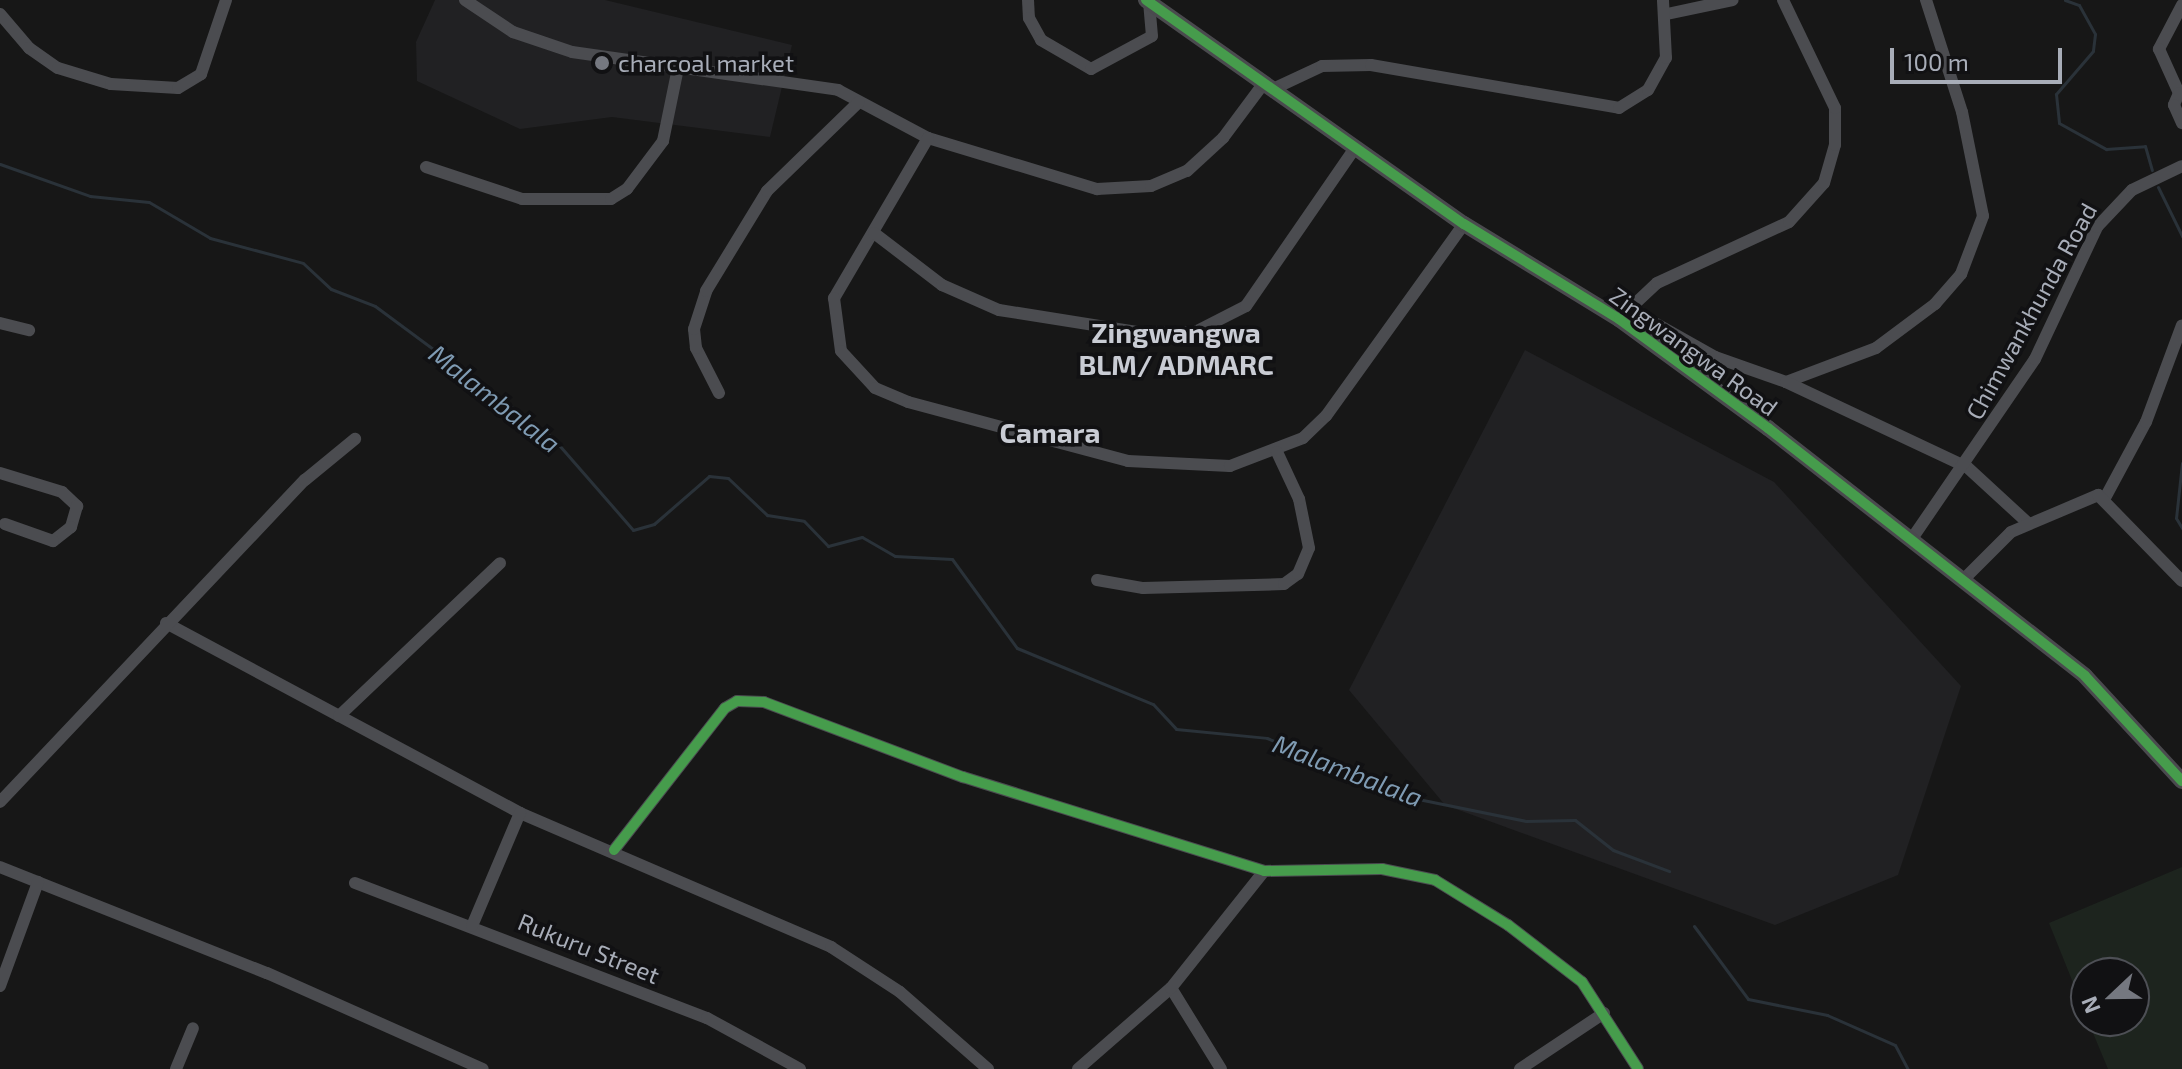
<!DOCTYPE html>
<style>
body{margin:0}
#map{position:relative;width:2182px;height:1069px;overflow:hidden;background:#171717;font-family:"Exo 2",sans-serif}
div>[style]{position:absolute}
.built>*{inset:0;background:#212123}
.green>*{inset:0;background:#1d241e}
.stream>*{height:3px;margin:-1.5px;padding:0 1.5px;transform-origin:1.5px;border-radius:1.5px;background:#2a3239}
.street>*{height:12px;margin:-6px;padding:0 6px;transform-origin:6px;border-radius:6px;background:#4b4c50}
.secondary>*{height:16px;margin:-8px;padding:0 8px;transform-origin:8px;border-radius:8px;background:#4a4a4e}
.cycleway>*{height:10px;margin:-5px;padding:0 5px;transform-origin:5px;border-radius:5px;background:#469c4c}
.dots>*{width:22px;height:22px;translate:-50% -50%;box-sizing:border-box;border:4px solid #111113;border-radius:50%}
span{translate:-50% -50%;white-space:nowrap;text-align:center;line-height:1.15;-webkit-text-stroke:7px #111113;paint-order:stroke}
.poi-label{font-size:24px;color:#a8adb8}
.left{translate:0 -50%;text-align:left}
.street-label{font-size:24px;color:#a8adb8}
.water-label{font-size:26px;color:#7f9bb3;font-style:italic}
.quarter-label{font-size:28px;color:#c9ccd4;font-weight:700}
.north{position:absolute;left:2070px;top:957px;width:80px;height:80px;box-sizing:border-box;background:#111113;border:2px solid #4d4f55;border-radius:50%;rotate:248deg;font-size:22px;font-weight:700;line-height:32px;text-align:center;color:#a8adb8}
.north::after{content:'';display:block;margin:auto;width:28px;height:36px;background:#757880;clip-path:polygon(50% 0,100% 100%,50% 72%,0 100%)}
.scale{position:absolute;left:1890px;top:48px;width:172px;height:36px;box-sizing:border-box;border:4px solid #a8adb8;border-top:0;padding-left:10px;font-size:24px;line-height:28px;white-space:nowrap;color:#a8adb8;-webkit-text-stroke:6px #111113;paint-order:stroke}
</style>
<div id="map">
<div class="built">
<i style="clip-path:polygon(435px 0,605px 0,792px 45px,770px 137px,612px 117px,520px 129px,417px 81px,416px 42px)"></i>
<i style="clip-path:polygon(1525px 350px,1774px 482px,1961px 686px,1898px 875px,1775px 925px,1445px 805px,1349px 690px)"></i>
</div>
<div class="green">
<i style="clip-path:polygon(2182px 867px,2182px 1069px,2108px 1069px,2088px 1021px,2134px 1021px,2134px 973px,2086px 973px,2086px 1015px,2049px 923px)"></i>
</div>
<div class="stream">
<i style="left:2065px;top:0;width:15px;rotate:20deg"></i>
<i style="left:2079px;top:5px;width:33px;rotate:61deg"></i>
<i style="left:2095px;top:34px;width:17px;rotate:97deg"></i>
<i style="left:2093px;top:51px;width:57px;rotate:130.7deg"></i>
<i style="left:2056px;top:94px;width:29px;rotate:84deg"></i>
<i style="left:2059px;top:123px;width:54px;rotate:29deg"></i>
<i style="left:2106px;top:149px;width:39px;rotate:-4deg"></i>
<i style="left:2145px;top:146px;width:25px;rotate:74deg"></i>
<i style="left:0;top:164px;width:96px;rotate:19.6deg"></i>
<i style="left:90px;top:196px;width:59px;rotate:5.8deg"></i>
<i style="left:149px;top:202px;width:71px;rotate:30.5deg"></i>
<i style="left:210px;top:238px;width:96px;rotate:15deg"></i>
<i style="left:303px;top:263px;width:38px;rotate:43deg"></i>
<i style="left:331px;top:289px;width:47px;rotate:21.1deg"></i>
<i style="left:375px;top:306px;width:220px;rotate:36.5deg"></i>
<i style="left:552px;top:437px;width:123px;rotate:48.9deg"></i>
<i style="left:633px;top:530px;width:22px;rotate:-16deg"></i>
<i style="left:654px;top:524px;width:73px;rotate:-41.1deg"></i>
<i style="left:709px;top:476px;width:19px;rotate:6deg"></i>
<i style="left:728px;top:478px;width:54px;rotate:43.5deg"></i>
<i style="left:767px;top:515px;width:37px;rotate:9deg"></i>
<i style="left:804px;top:521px;width:35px;rotate:46deg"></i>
<i style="left:828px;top:546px;width:35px;rotate:-15deg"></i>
<i style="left:862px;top:537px;width:38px;rotate:30deg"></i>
<i style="left:895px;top:556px;width:57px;rotate:3deg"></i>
<i style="left:952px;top:559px;width:110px;rotate:53.9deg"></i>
<i style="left:1017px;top:648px;width:147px;rotate:22.4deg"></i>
<i style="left:1153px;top:704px;width:34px;rotate:47deg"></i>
<i style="left:1176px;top:729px;width:91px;rotate:5.6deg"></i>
<i style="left:1267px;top:738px;width:163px;rotate:22deg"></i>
<i style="left:1418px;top:799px;width:110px;rotate:11.5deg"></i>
<i style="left:1526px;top:821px;width:49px;rotate:-1.2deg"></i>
<i style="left:1575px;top:820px;width:48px;rotate:38.3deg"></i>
<i style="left:1613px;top:850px;width:60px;rotate:20.6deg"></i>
<i style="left:2158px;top:187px;width:55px;rotate:63.9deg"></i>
<i style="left:2182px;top:463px;width:55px;rotate:96.2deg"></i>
<i style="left:2176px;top:518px;width:12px;rotate:59deg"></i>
<i style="left:1694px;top:926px;width:91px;rotate:53.5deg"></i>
<i style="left:1748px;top:999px;width:81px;rotate:11.4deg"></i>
<i style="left:1827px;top:1015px;width:74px;rotate:23.8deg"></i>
<i style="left:1895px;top:1045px;width:27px;rotate:62deg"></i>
</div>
<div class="street">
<i style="left:465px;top:0;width:58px;rotate:33.7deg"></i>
<i style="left:513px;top:32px;width:62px;rotate:18.7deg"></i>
<i style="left:572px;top:52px;width:269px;rotate:8.1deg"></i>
<i style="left:838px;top:90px;width:102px;rotate:28.1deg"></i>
<i style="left:928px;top:138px;width:177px;rotate:16.8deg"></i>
<i style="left:1097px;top:189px;width:54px;rotate:-3.2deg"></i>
<i style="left:1151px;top:186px;width:39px;rotate:-23deg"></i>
<i style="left:1187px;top:171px;width:49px;rotate:-42.5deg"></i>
<i style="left:1223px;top:138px;width:69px;rotate:-53.3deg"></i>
<i style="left:1028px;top:0;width:18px;rotate:87deg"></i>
<i style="left:1029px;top:18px;width:25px;rotate:61deg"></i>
<i style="left:1041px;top:40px;width:58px;rotate:30.1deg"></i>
<i style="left:1091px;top:69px;width:69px;rotate:-28.4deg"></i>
<i style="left:1152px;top:36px;width:36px;rotate:-95deg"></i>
<i style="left:2182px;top:5px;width:50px;rotate:117.6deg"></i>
<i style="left:2159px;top:49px;width:48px;rotate:65.6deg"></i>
<i style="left:2179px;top:93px;width:13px;rotate:113deg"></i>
<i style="left:2174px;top:105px;width:20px;rotate:66deg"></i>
<i style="left:0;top:14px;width:45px;rotate:49.5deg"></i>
<i style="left:29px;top:48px;width:35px;rotate:35deg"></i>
<i style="left:58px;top:68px;width:55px;rotate:16.8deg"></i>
<i style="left:111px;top:84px;width:67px;rotate:3.4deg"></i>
<i style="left:178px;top:88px;width:27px;rotate:-31deg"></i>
<i style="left:201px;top:74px;width:78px;rotate:-71.3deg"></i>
<i style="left:1667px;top:14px;width:67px;rotate:-12deg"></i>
<i style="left:1273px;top:89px;width:54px;rotate:-25.1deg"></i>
<i style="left:1322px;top:66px;width:49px;rotate:-1.2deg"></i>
<i style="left:1371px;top:65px;width:252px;rotate:9.8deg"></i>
<i style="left:1619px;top:108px;width:34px;rotate:-32deg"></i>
<i style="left:1648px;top:90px;width:37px;rotate:-61deg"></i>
<i style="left:1666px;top:58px;width:58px;rotate:-93deg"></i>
<i style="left:928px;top:138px;width:186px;rotate:120.4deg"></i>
<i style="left:834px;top:298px;width:53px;rotate:82.5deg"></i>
<i style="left:841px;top:351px;width:50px;rotate:47.4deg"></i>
<i style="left:875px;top:388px;width:36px;rotate:23deg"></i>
<i style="left:908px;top:402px;width:228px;rotate:15deg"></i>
<i style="left:1128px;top:461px;width:102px;rotate:2.8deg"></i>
<i style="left:1230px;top:466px;width:78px;rotate:-21deg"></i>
<i style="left:1303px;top:438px;width:32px;rotate:-44deg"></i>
<i style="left:1326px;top:416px;width:236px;rotate:-54.3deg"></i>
<i style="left:426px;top:167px;width:101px;rotate:18.4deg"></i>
<i style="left:522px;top:199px;width:89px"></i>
<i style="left:611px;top:199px;width:19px;rotate:-32deg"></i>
<i style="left:627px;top:189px;width:60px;rotate:-53.1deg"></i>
<i style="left:663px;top:141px;width:75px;rotate:-78.4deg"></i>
<i style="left:874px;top:233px;width:86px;rotate:37.4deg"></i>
<i style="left:942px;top:285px;width:62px;rotate:23.7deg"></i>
<i style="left:999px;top:310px;width:141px;rotate:9deg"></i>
<i style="left:1138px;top:332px;width:57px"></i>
<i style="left:1195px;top:332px;width:57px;rotate:-27deg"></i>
<i style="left:1246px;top:306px;width:192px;rotate:-55.4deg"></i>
<i style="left:1628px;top:308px;width:100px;rotate:29.4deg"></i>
<i style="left:1715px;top:357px;width:75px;rotate:19.4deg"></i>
<i style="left:1786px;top:382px;width:96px;rotate:-20.7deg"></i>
<i style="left:1876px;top:348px;width:74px;rotate:-36.7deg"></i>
<i style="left:1935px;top:304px;width:40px;rotate:-49deg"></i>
<i style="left:1961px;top:274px;width:62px;rotate:-69.2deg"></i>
<i style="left:1983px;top:216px;width:106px;rotate:-101.4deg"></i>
<i style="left:1962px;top:112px;width:118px;rotate:-107.8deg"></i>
<i style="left:1624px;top:314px;width:45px;rotate:-43.2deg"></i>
<i style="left:1657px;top:283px;width:145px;rotate:-24.8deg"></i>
<i style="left:1789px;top:222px;width:52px;rotate:-48.1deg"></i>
<i style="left:1824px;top:183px;width:40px;rotate:-74deg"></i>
<i style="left:1835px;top:145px;width:37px;rotate:-90deg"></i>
<i style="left:1835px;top:108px;width:120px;rotate:-115.7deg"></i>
<i style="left:0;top:323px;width:30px;rotate:14deg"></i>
<i style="left:1786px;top:382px;width:200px;rotate:25.2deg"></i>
<i style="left:1967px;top:467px;width:83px;rotate:42.6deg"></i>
<i style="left:719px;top:393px;width:51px;rotate:-117.1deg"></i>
<i style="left:696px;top:348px;width:19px;rotate:-96deg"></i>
<i style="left:694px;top:329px;width:40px;rotate:-72deg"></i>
<i style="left:706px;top:291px;width:117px;rotate:-58.6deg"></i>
<i style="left:767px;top:191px;width:128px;rotate:-44.1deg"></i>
<i style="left:0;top:473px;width:65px;rotate:17deg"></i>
<i style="left:62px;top:492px;width:21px;rotate:43deg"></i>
<i style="left:77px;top:506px;width:22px;rotate:106deg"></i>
<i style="left:71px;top:527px;width:23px;rotate:142deg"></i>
<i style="left:53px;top:541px;width:51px;rotate:-160.5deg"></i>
<i style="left:2105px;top:498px;width:86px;rotate:-61.7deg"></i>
<i style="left:2146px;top:422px;width:103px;rotate:-69.6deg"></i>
<i style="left:1911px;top:540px;width:219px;rotate:-55.6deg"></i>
<i style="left:2035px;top:359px;width:146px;rotate:-64.8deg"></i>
<i style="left:2097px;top:227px;width:51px;rotate:-46.6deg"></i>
<i style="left:2132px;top:190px;width:55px;rotate:-25.6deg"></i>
<i style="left:1097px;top:580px;width:47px;rotate:9.9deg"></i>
<i style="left:1143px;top:588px;width:141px;rotate:-1.6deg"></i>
<i style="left:1284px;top:584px;width:17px;rotate:-36deg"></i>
<i style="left:1298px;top:574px;width:28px;rotate:-67deg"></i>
<i style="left:1309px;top:548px;width:50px;rotate:-101.5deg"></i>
<i style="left:1299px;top:499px;width:52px;rotate:-115.1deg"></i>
<i style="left:1962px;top:581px;width:69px;rotate:-45deg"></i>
<i style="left:2011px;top:532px;width:95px;rotate:-23deg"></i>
<i style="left:2098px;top:495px;width:120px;rotate:45.7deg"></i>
<i style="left:166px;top:623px;width:402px;rotate:28.2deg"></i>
<i style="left:520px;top:813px;width:339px;rotate:23.3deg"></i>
<i style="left:831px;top:947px;width:82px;rotate:33.1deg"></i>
<i style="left:900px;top:992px;width:117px;rotate:41.2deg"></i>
<i style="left:339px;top:716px;width:222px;rotate:-43.5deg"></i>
<i style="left:0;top:802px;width:444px;rotate:-46.6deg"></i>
<i style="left:305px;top:480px;width:65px;rotate:-39.4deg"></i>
<i style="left:614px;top:850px;width:180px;rotate:-52deg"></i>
<i style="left:725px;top:708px;width:14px;rotate:-30deg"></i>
<i style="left:737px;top:701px;width:27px;rotate:2deg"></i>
<i style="left:764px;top:702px;width:213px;rotate:20.7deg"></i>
<i style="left:963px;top:777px;width:315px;rotate:17.3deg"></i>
<i style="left:1264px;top:871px;width:118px;rotate:-1deg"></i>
<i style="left:1382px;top:869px;width:54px;rotate:11.7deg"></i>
<i style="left:1435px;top:880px;width:86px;rotate:31.7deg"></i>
<i style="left:1508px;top:925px;width:93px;rotate:37.6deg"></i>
<i style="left:1582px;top:982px;width:103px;rotate:57.2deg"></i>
<i style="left:0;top:867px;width:287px;rotate:21.7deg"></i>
<i style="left:267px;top:973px;width:236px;rotate:24deg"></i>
<i style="left:355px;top:883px;width:377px;rotate:21deg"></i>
<i style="left:707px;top:1018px;width:106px;rotate:28.7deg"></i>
<i style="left:472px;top:926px;width:123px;rotate:-67deg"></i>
<i style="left:0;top:986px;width:111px;rotate:-69.9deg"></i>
<i style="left:1171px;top:988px;width:95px;rotate:58.3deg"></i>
<i style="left:176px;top:1069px;width:44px;rotate:-67.5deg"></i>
<i style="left:1078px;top:1069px;width:123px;rotate:-41.1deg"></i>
<i style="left:1171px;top:988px;width:149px;rotate:-51.5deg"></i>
<i style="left:1520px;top:1069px;width:101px;rotate:-33.7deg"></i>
</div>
<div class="secondary">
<i style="left:1146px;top:0;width:389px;rotate:35.2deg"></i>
<i style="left:1464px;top:224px;width:182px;rotate:31.5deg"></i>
<i style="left:1619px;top:319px;width:185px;rotate:36.2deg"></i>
<i style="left:1768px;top:428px;width:402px;rotate:38deg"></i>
<i style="left:2085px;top:676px;width:143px;rotate:47.3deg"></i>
</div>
<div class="cycleway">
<i style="left:1146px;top:0;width:389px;rotate:35.2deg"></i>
<i style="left:1464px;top:224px;width:182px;rotate:31.5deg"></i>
<i style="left:1619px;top:319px;width:185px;rotate:36.2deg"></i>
<i style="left:1768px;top:428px;width:402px;rotate:38deg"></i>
<i style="left:2085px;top:676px;width:143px;rotate:47.3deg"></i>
<i style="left:614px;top:850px;width:180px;rotate:-52deg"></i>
<i style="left:725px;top:708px;width:14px;rotate:-30deg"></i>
<i style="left:737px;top:701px;width:27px;rotate:2deg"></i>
<i style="left:764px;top:702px;width:213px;rotate:20.7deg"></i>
<i style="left:963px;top:777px;width:315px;rotate:17.3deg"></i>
<i style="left:1264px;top:871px;width:118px;rotate:-1deg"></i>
<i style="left:1382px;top:869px;width:54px;rotate:11.7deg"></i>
<i style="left:1435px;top:880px;width:86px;rotate:31.7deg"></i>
<i style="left:1508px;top:925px;width:93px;rotate:37.6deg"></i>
<i style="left:1582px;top:982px;width:103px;rotate:57.2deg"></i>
</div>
<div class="dots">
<i style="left:602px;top:63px;background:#757880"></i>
</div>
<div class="poi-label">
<span class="left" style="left:618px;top:63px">charcoal market</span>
</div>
<div class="street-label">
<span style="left:2031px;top:311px;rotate:-61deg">Chimwankhunda Road</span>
<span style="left:1694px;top:351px;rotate:36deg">Zingwangwa Road</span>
<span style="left:589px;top:948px;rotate:22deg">Rukuru Street</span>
</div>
<div class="water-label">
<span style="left:495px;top:398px;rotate:38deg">Malambalala</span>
<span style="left:1348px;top:770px;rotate:21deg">Malambalala</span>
</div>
<div class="quarter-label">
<span style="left:1176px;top:348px">Zingwangwa<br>BLM/ ADMARC</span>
<span style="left:1050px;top:432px">Camara</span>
</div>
<div class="north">N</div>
<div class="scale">100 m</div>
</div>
